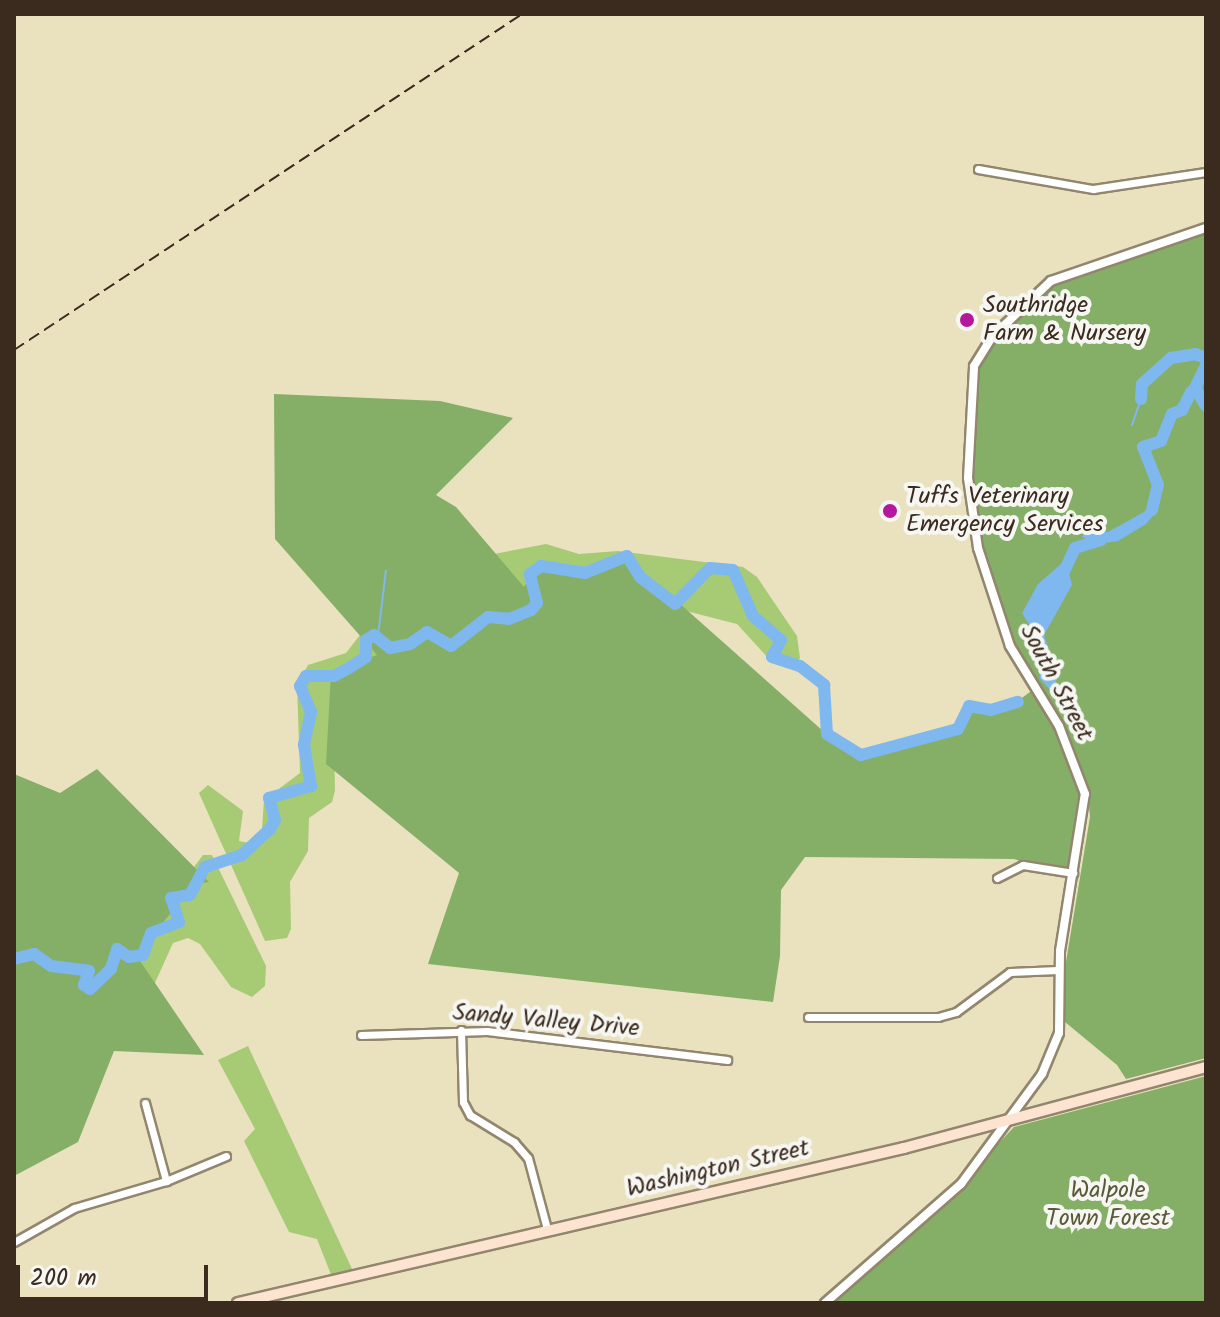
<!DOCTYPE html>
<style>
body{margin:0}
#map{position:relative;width:1220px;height:1317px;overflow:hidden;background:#eae1bf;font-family:Kalam,sans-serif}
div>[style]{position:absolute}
.green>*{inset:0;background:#a7cb75}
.forest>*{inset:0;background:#85af66}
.water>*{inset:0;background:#7fb7ef}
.stream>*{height:2px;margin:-1px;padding:0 1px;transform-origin:1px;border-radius:1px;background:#7fb7ef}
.river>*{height:12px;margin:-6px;padding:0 6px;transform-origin:6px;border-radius:6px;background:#7fb7ef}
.roads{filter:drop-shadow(2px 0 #92866e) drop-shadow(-2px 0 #92866e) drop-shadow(0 2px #92866e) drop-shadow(0 -2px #92866e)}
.minor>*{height:7px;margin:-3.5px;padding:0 3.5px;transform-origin:3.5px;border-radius:3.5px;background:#fff}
.tertiary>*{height:8px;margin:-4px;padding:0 4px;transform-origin:4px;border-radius:4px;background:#fff}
.secondary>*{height:10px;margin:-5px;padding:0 5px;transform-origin:5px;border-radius:5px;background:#fde4d1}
.rail>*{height:2px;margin-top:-1px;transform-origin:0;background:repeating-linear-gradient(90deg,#3b2a1e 0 12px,transparent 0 18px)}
.dots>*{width:22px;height:22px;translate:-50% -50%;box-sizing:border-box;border:4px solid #f6f6f2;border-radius:50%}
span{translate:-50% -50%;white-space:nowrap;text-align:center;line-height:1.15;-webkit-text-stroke:8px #f6f6f2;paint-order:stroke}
.poi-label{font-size:24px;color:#3b2a1e}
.left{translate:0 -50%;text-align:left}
.street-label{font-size:24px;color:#3b2a1e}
.park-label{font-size:24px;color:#5b5a38}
.frame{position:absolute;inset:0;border:16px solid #3b2a1e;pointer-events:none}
.scale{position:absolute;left:16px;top:1265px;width:192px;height:36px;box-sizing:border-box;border:4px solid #3b2a1e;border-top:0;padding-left:10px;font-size:24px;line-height:28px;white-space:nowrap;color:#3b2a1e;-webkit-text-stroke:6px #f6f6f2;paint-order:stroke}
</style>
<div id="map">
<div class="green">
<i style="clip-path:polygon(546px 544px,579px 554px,618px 551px,743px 567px,757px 577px,797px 636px,800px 658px,793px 665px,769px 659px,737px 624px,686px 611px,334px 739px,335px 791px,332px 802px,309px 818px,308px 851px,290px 882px,291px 929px,287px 938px,265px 941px,199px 793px,208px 785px,243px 811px,239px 841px,249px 843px,262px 829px,264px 800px,300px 773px,297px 685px,308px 665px,346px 653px,363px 631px,494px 554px)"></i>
<i style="clip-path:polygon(203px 855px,212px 855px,266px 966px,265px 986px,252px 997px,231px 987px,200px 944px,188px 938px,173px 943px,154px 985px,14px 925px,191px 871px)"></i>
<i style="clip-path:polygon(248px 1046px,353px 1271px,334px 1282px,317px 1239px,289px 1232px,244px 1141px,255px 1129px,218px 1060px)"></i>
</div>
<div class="forest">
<i style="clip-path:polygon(1206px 228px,1206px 1058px,1126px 1079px,1117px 1065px,1065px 1022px,1065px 968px,1090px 817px,1087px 784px,1079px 792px,1079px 822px,1068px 877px,1014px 859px,805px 857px,781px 890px,780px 956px,773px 1002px,428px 964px,459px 873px,326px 764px,331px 672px,377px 655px,275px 539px,274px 394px,440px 401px,513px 418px,436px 495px,456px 507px,524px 587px,536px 568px,586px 573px,627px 556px,640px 577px,659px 587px,670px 602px,679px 603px,832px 739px,851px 751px,868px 754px,958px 729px,969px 706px,1008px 708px,1034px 689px,1021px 667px,984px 568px,968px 490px,979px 356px,1041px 287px)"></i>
<i style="clip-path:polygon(97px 769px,209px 882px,195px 884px,136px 955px,204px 1055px,114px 1051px,78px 1142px,14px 1176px,14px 774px,60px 793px)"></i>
<i style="clip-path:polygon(1206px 1076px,1206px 1303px,825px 1303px,971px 1173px,1014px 1127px)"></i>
</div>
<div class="water">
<i style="clip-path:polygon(1157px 498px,1158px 510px,1146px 524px,1118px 541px,1097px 544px,1082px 537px,1086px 531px,1108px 532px,1144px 512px)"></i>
<i style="clip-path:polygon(1061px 564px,1068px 568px,1072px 585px,1044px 635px,1057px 676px,1054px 694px,1040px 679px,1038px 639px,1022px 613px,1038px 584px)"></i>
</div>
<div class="stream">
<i style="left:1132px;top:425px;width:28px;rotate:-71deg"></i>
<i style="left:378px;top:636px;width:66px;rotate:-83.1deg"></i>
</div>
<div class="river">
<i style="left:1194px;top:390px;width:28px;rotate:-64deg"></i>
<i style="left:1141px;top:399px;width:15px;rotate:-86deg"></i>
<i style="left:1142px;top:384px;width:39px;rotate:-42deg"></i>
<i style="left:1171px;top:358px;width:24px;rotate:-9deg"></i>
<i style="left:1195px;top:354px;width:12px;rotate:20deg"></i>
<i style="left:1152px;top:510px;width:26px;rotate:-77deg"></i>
<i style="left:1158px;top:485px;width:41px;rotate:-111.5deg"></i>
<i style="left:1143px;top:447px;width:19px;rotate:-18deg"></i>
<i style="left:1161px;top:441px;width:29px;rotate:-68deg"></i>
<i style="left:1172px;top:414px;width:11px;rotate:-22deg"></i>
<i style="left:1182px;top:410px;width:20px;rotate:-63deg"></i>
<i style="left:1191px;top:392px;width:6px;rotate:-9deg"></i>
<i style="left:1197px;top:391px;width:17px;rotate:59deg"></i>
<i style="left:1061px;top:578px;width:33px;rotate:-65deg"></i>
<i style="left:1075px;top:548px;width:27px;rotate:-17deg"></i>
<i style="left:14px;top:959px;width:21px;rotate:-14deg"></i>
<i style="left:34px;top:954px;width:21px;rotate:35deg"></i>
<i style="left:51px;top:966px;width:38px;rotate:7deg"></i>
<i style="left:89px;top:971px;width:15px;rotate:110deg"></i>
<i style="left:84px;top:985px;width:7px;rotate:34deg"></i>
<i style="left:90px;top:989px;width:29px;rotate:-44deg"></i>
<i style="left:111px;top:969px;width:21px;rotate:-73deg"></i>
<i style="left:117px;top:949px;width:14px;rotate:34deg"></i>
<i style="left:129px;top:957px;width:14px;rotate:-8deg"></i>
<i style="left:143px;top:955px;width:23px;rotate:-70deg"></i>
<i style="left:151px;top:933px;width:30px;rotate:-21deg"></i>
<i style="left:179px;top:922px;width:25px;rotate:-108deg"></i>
<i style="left:171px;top:898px;width:19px;rotate:-9deg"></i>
<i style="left:190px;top:895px;width:32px;rotate:-62deg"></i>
<i style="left:205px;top:867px;width:39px;rotate:-18deg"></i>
<i style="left:242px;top:855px;width:38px;rotate:-43deg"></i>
<i style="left:270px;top:829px;width:10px;rotate:-61deg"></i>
<i style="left:275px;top:820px;width:23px;rotate:-105deg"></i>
<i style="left:269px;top:798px;width:44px;rotate:-15.9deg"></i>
<i style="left:311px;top:786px;width:42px;rotate:-99.7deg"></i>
<i style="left:304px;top:745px;width:34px;rotate:-78deg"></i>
<i style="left:311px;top:712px;width:28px;rotate:-113deg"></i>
<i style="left:300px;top:686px;width:12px;rotate:-59deg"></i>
<i style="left:306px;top:676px;width:28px"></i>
<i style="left:334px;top:676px;width:17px;rotate:-28deg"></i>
<i style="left:349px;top:668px;width:20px;rotate:-33deg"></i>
<i style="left:366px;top:657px;width:17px;rotate:-90deg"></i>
<i style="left:366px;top:640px;width:9px;rotate:-32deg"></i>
<i style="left:374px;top:635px;width:21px;rotate:39deg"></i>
<i style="left:390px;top:648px;width:20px;rotate:-11deg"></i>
<i style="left:410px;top:644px;width:21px;rotate:-35deg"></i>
<i style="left:427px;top:632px;width:28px;rotate:30deg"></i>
<i style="left:451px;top:646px;width:47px;rotate:-38.1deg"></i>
<i style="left:488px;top:617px;width:21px;rotate:5deg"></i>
<i style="left:509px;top:619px;width:24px;rotate:-22deg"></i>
<i style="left:531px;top:610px;width:9px;rotate:-49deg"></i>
<i style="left:537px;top:603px;width:30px;rotate:-104deg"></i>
<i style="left:530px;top:574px;width:14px;rotate:-36deg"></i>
<i style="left:541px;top:566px;width:45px;rotate:9deg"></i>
<i style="left:585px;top:573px;width:45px;rotate:-22deg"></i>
<i style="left:627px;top:556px;width:25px;rotate:58deg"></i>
<i style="left:640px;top:577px;width:44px;rotate:37.6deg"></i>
<i style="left:675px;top:604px;width:50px;rotate:-45.8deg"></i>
<i style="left:710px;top:568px;width:23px;rotate:5deg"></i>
<i style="left:733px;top:570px;width:50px;rotate:66.5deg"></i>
<i style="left:753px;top:616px;width:37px;rotate:41deg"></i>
<i style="left:781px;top:640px;width:19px;rotate:118deg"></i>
<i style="left:772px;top:657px;width:29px;rotate:18deg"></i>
<i style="left:800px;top:666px;width:31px;rotate:38deg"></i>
<i style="left:824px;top:685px;width:49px;rotate:86.5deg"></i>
<i style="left:827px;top:734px;width:40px;rotate:32deg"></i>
<i style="left:861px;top:755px;width:100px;rotate:-15deg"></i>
<i style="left:958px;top:729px;width:25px;rotate:-64deg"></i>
<i style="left:969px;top:706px;width:22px;rotate:10deg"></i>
<i style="left:991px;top:710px;width:28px;rotate:-17deg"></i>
</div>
<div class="roads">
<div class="minor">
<i style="left:978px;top:169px;width:117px;rotate:9.9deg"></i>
<i style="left:1093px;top:189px;width:114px;rotate:-8.6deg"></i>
<i style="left:997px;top:878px;width:29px;rotate:-27deg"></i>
<i style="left:1023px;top:865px;width:51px;rotate:9.1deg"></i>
<i style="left:808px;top:1017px;width:130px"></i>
<i style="left:938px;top:1017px;width:19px;rotate:-16deg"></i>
<i style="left:956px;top:1012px;width:67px;rotate:-36.5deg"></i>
<i style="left:1010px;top:972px;width:48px;rotate:-2.4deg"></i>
<i style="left:461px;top:1030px;width:72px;rotate:88.4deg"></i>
<i style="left:463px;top:1102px;width:15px;rotate:62deg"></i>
<i style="left:470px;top:1115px;width:52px;rotate:31.5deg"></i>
<i style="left:514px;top:1142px;width:21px;rotate:49deg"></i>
<i style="left:528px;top:1158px;width:73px;rotate:75deg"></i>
<i style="left:361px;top:1035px;width:126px;rotate:-1.8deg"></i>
<i style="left:487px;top:1031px;width:242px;rotate:6.9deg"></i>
<i style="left:145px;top:1103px;width:81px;rotate:74.9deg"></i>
<i style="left:14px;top:1242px;width:69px;rotate:-29.5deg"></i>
<i style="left:74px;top:1208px;width:96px;rotate:-16.4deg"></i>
<i style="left:166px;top:1181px;width:65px;rotate:-22.6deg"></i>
</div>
<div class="tertiary">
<i style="left:825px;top:1303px;width:181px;rotate:-41.2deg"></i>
<i style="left:961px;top:1184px;width:137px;rotate:-53.6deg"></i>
<i style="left:1042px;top:1074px;width:44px;rotate:-67.5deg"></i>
<i style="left:1059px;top:1033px;width:82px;rotate:-89.3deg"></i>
<i style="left:1060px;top:951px;width:159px;rotate:-81deg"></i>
<i style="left:1085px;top:794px;width:73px;rotate:-110.9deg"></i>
<i style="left:1059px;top:726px;width:94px;rotate:-121.5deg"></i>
<i style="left:1010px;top:646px;width:103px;rotate:-108.1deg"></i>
<i style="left:978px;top:548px;width:71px;rotate:-98.1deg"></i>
<i style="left:968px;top:478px;width:112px;rotate:-86.9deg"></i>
<i style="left:974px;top:366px;width:36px;rotate:-58deg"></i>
<i style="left:993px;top:336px;width:80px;rotate:-43.5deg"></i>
<i style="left:1051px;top:281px;width:164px;rotate:-18.9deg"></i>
</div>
<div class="secondary">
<i style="left:238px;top:1303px;width:684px;rotate:-13.1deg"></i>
<i style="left:904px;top:1148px;width:313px;rotate:-15deg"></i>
</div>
</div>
<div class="rail">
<i style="left:14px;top:350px;width:609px;rotate:-33.48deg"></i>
</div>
<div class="dots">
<i style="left:967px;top:320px;background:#b5179e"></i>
<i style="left:890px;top:511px;background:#b5179e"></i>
</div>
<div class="poi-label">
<span class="left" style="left:983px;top:320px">Southridge<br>Farm &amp; Nursery</span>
<span class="left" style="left:906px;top:511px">Tuffs Veterinary<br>Emergency Services</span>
</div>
<div class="street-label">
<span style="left:1056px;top:683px;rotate:62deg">South Street</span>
<span style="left:546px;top:1021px;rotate:5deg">Sandy Valley Drive</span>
<span style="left:718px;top:1169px;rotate:-13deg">Washington Street</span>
</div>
<div class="park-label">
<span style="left:1108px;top:1205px">Walpole<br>Town Forest</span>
</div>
<div class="frame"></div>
<div class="scale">200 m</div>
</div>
